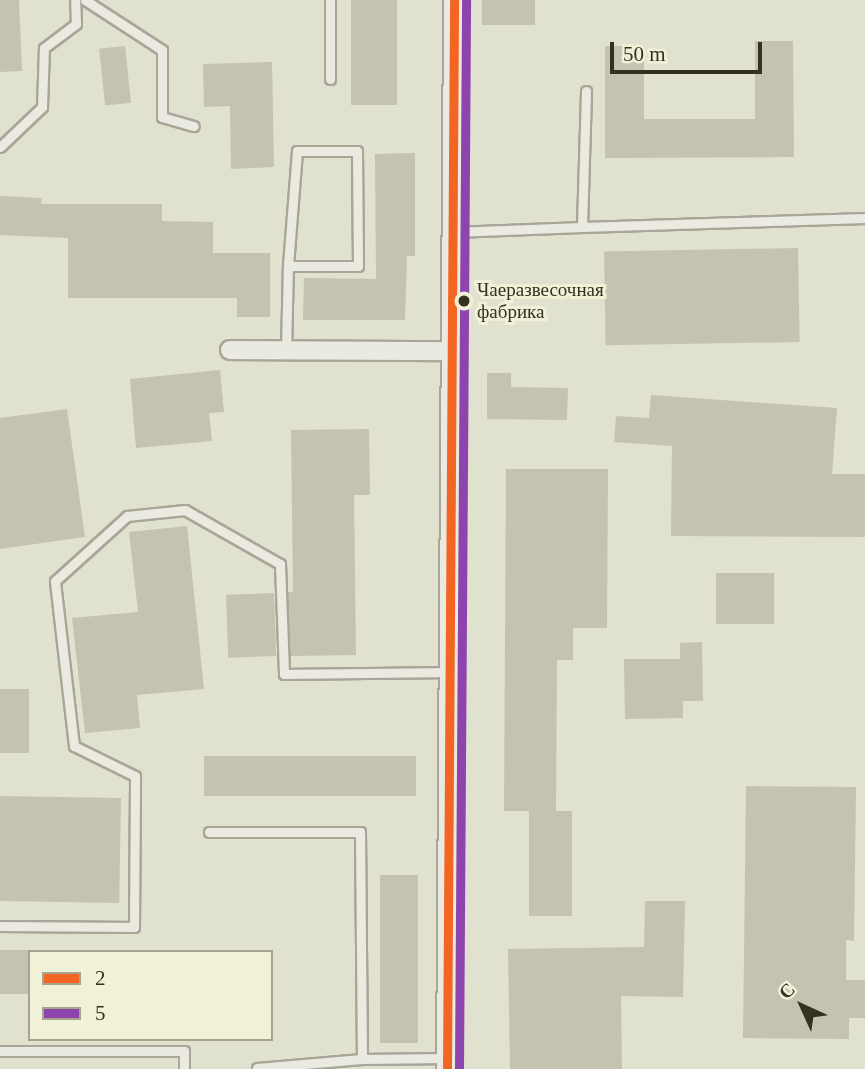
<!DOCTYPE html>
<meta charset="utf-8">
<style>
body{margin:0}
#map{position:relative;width:865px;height:1069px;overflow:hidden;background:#e1e1d0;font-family:"Times New Roman",serif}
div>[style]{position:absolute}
.building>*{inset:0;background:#c4c2b1;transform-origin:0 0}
.roads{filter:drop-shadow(2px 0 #a7a698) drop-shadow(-2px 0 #a7a698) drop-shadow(0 2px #a7a698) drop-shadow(0 -2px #a7a698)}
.service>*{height:9px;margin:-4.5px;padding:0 4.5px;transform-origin:4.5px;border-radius:4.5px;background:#eaeae0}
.minor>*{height:18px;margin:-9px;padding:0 9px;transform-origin:9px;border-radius:9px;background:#eaeae0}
.tertiary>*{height:21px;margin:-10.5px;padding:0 10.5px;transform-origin:10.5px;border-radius:10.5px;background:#eaeae0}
.bus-1>*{height:9px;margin:-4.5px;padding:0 4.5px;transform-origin:4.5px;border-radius:4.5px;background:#f26522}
.bus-2>*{height:9px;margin:-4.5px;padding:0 4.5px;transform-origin:4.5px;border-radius:4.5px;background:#8e44ad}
.dots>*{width:19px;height:19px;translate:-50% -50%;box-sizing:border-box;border:4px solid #f0f1d6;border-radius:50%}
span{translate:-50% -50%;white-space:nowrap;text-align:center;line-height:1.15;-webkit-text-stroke:6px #f0f1d6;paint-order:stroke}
.bus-label{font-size:19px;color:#353121}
.left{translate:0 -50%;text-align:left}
.legend{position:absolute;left:28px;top:950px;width:245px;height:91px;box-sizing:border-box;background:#f0f1d6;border:2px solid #a5a48e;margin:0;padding:9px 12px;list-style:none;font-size:21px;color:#353121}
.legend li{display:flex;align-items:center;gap:14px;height:35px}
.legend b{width:35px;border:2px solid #a5a48e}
.north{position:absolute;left:767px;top:971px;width:70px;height:70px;-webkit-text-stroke:5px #f0f1d6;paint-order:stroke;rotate:315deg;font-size:19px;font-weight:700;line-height:28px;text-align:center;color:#353121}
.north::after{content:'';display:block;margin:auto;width:24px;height:32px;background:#353121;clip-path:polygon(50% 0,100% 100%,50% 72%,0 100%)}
.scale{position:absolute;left:610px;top:42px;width:152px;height:32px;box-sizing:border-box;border:4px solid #353121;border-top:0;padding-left:9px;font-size:21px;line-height:24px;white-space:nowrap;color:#353121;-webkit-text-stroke:5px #f0f1d6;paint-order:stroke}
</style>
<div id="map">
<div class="building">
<i style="clip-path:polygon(0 0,19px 0,22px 71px,0 72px)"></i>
<i style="left:351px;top:0;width:46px;height:105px"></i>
<i style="left:482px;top:0;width:53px;height:25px"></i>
<i style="clip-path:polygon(755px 41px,793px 41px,794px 157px,605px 158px,605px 46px,644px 46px,644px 119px,755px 119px)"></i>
<i style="left:125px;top:46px;width:57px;height:26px;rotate:84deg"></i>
<i style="clip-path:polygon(272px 62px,274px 167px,231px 169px,230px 106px,204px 107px,203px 64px)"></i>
<i style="clip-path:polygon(415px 153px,415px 256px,407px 256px,405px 320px,303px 320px,304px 278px,376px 279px,375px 154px)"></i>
<i style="clip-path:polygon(0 196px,42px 198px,41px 204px,162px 204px,162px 221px,213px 222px,213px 253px,270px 253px,270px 317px,237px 317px,237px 298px,68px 298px,68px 238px,0 235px)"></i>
<i style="left:798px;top:248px;width:94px;height:194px;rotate:89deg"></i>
<i style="clip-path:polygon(220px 370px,224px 412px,209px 413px,212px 441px,136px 448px,130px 379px)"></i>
<i style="clip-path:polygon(487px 373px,511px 373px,511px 387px,568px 388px,567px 420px,487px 419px)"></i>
<i style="clip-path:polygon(651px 395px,837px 408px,832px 474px,865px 474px,865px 537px,671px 536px,672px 446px,614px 442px,616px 416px,649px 418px)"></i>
<i style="clip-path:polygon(67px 409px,85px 537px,0 549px,0 418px)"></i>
<i style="clip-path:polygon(369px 429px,370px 495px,354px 495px,356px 655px,290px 656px,288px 592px,293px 592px,291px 430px)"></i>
<i style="clip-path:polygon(506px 469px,608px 469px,607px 628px,573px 628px,573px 660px,557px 660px,556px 811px,572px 811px,572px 916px,529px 916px,529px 811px,504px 811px)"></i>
<i style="clip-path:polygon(187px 526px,204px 689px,137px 695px,140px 728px,85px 733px,72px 618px,138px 612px,129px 532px)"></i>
<i style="left:774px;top:573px;width:51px;height:58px;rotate:90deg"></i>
<i style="left:274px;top:593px;width:63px;height:48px;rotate:88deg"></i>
<i style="clip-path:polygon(702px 642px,703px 701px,683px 701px,683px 718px,625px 719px,624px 659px,680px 659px,680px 643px)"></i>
<i style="left:29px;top:689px;width:64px;height:29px;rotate:90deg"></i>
<i style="left:204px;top:756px;width:212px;height:40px"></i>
<i style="clip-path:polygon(746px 786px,856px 787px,854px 941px,846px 940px,846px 980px,865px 980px,865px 1018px,849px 1018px,849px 1039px,743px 1038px)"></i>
<i style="left:0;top:796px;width:121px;height:105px;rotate:1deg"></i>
<i style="left:380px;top:875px;width:38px;height:168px"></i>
<i style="clip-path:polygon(645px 901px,685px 901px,683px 997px,621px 996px,622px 1069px,510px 1069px,508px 949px,644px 947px)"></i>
<i style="left:30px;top:950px;width:44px;height:30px;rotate:90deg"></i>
</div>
<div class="roads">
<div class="service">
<i style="left:85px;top:0;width:92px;rotate:33deg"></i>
<i style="left:162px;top:50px;width:67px;rotate:90deg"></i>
<i style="left:162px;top:117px;width:33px;rotate:16deg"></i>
<i style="left:330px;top:0;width:79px;rotate:90deg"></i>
<i style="left:0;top:147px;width:58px;rotate:-43.6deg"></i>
<i style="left:42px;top:107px;width:59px;rotate:-88.1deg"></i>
<i style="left:44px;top:48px;width:40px;rotate:-37deg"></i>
<i style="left:76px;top:24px;width:24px;rotate:-92deg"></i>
<i style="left:582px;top:227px;width:283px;rotate:-1.8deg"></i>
<i style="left:453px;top:232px;width:129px;rotate:-2.2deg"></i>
<i style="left:582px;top:227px;width:136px;rotate:-88.3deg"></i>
<i style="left:286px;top:351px;width:85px;rotate:-88.7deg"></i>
<i style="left:288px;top:266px;width:70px"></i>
<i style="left:358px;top:266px;width:115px;rotate:-90.5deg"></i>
<i style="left:357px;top:151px;width:60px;rotate:180deg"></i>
<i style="left:297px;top:151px;width:115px;rotate:94.5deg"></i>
<i style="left:209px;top:832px;width:151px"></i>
<i style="left:360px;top:832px;width:227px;rotate:89.5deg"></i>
<i style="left:0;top:926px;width:134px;rotate:0.4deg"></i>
<i style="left:134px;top:927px;width:151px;rotate:-89.6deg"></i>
<i style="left:135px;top:776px;width:68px;rotate:-153.8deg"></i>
<i style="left:74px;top:746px;width:166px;rotate:-96.6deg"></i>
<i style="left:55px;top:581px;width:97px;rotate:-42.1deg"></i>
<i style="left:127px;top:516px;width:58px;rotate:-5.9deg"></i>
<i style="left:185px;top:510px;width:109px;rotate:29.6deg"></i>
<i style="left:280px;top:564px;width:110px;rotate:87.9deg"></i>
<i style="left:284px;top:674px;width:165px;rotate:-0.7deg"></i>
<i style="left:0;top:1051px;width:184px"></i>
<i style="left:184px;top:1051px;width:18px;rotate:90deg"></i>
<i style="left:257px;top:1068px;width:105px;rotate:-4.9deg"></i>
<i style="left:362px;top:1059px;width:85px;rotate:-0.7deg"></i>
</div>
<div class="minor">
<i style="left:230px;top:350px;width:221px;rotate:0.3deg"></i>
</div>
<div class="tertiary">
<i style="left:447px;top:1069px;width:1069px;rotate:-89.62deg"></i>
</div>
</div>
<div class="bus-1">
<i style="left:447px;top:1069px;width:1069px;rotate:-89.62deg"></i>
</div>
<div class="bus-2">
<i style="left:459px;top:1069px;width:1069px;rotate:-89.62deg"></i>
</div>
<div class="dots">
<i style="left:464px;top:301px;background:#353121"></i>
</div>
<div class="bus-label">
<span class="left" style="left:477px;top:301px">Чаеразвесочная<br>фабрика</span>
</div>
<ul class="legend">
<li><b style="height:9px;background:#f26522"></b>2</li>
<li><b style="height:9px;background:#8e44ad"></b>5</li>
</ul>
<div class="north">С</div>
<div class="scale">50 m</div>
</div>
